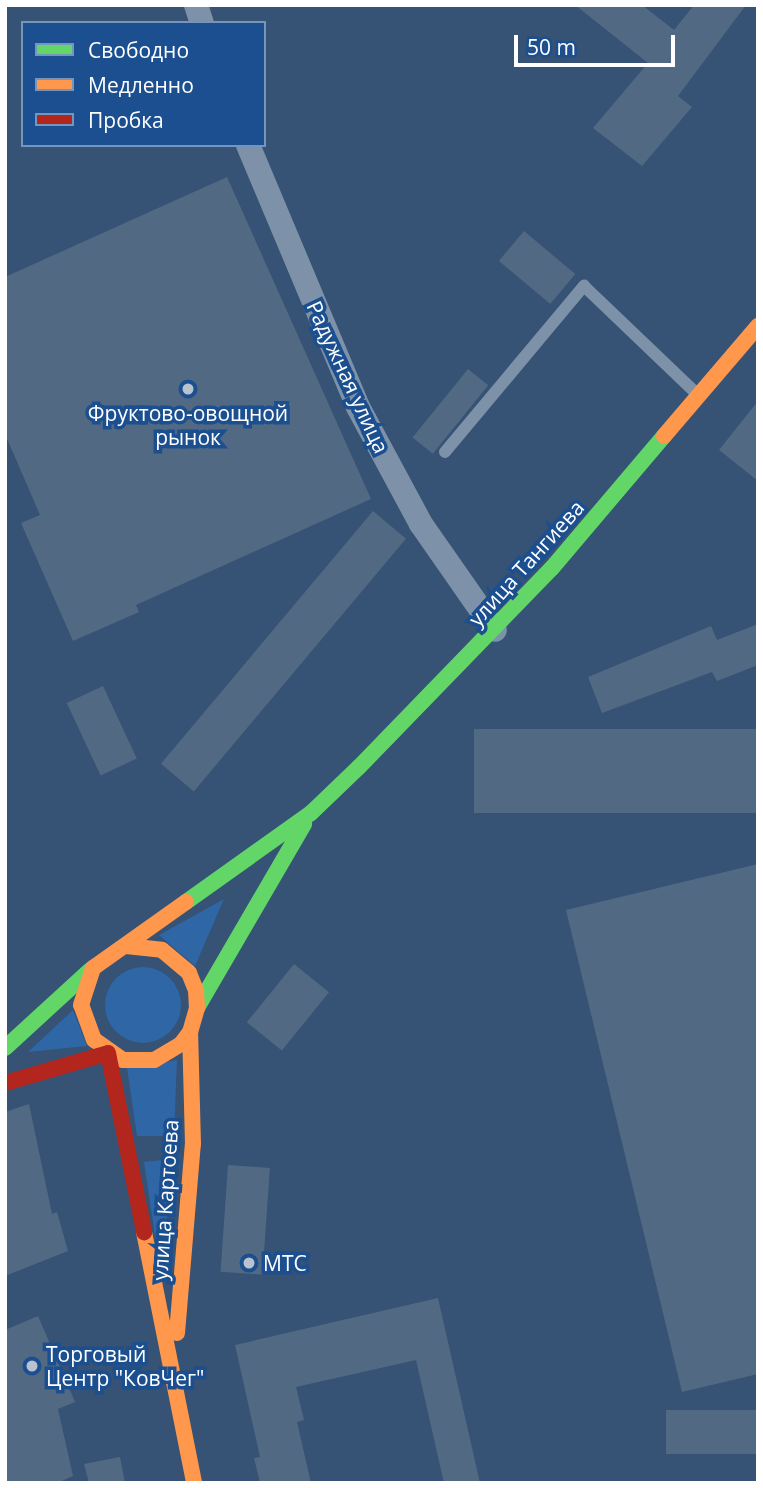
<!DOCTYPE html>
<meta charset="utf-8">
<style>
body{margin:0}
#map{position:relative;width:763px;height:1488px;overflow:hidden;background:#365274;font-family:"Open Sans",sans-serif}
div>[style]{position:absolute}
.green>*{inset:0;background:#2f66a5}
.round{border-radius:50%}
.building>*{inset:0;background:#526984;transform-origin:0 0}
.lane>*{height:12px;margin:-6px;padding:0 6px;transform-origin:6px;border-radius:6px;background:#7d92a8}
.street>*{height:24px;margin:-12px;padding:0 12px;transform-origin:12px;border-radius:12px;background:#7d92a8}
.fast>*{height:16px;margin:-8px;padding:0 8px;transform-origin:8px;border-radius:8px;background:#63d668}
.slow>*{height:16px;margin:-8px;padding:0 8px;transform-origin:8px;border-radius:8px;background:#ff974d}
.jam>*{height:16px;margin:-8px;padding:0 8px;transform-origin:8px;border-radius:8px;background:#b3261e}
.dots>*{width:19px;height:19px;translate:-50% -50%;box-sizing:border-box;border:4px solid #1b4f8f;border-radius:50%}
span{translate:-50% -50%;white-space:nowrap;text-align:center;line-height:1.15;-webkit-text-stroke:7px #1b4f8f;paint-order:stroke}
.street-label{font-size:21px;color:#fff}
.poi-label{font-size:21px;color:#fff}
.left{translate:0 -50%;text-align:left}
.frame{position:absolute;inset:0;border:7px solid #fff;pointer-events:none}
.legend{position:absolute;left:21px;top:21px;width:245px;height:126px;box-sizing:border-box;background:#1b4f8f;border:2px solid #7695bc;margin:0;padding:9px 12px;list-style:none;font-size:21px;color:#fff}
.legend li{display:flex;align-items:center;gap:14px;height:35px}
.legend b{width:35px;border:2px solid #7695bc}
.scale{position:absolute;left:514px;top:35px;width:161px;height:32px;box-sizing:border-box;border:4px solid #fff;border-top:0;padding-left:9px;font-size:21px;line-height:24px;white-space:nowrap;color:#fff;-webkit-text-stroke:5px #1b4f8f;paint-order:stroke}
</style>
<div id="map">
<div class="green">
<i style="clip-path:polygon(224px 899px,195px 966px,159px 935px)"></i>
<i class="round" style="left:105px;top:967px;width:76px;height:76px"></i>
<i style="clip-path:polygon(73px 1010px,87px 1046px,28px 1052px)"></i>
<i style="clip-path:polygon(177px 1060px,174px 1136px,137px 1136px,127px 1068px)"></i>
<i style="clip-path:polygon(172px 1159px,162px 1283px,144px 1162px)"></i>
</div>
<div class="building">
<i style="clip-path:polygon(575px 5px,642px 5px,674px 30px,694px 5px,746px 5px,678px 96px,692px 107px,642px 166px,593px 128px,648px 63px)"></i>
<i style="clip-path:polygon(227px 177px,371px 499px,136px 605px,139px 612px,73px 641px,21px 523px,40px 515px,5px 434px,5px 277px)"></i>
<i style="left:524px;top:231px;width:67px;height:39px;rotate:40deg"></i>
<i style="left:468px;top:369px;width:26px;height:88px;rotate:39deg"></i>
<i style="clip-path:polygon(758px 401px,758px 481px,719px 450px)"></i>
<i style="left:373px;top:511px;width:43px;height:330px;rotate:40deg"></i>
<i style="clip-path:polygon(758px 624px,758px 665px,717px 681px,712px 672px,602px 713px,588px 677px,711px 626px,717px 640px)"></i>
<i style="left:103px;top:686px;width:80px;height:40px;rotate:65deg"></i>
<i style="left:758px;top:729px;width:84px;height:284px;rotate:90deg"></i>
<i style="clip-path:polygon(758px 864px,758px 1374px,682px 1392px,566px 910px)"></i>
<i style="left:294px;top:964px;width:45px;height:75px;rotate:39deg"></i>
<i style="clip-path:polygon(29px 1104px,52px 1214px,57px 1212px,68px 1251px,5px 1276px,5px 1112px)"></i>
<i style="left:228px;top:1165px;width:42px;height:107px;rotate:4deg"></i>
<i style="clip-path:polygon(438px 1298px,480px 1483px,444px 1483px,416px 1360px,296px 1387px,304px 1420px,297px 1422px,311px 1483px,260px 1483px,254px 1458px,260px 1457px,235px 1345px)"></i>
<i style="clip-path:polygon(38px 1316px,75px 1402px,58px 1409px,73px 1476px,57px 1483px,5px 1483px,5px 1330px)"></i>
<i style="left:758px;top:1410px;width:44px;height:92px;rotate:90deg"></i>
<i style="clip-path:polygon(120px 1457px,125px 1483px,89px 1483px,84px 1464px)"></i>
</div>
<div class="lane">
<i style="left:445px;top:452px;width:217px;rotate:-50.1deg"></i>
<i style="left:584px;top:286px;width:155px;rotate:43.7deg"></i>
</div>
<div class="street">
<i style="left:196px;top:5px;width:19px;rotate:72deg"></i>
<i style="left:248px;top:145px;width:284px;rotate:67.2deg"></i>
<i style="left:358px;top:407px;width:133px;rotate:61.7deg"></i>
<i style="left:421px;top:524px;width:129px;rotate:55.1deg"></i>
</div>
<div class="fast">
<i style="left:186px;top:902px;width:153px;rotate:-35.5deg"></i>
<i style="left:311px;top:813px;width:66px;rotate:-43.8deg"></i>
<i style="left:359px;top:767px;width:277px;rotate:-45.9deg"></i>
<i style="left:552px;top:568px;width:173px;rotate:-49.7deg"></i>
<i style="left:197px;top:1008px;width:213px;rotate:-59.8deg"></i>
<i style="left:5px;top:1048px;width:115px;rotate:-42.5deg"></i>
</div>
<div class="slow">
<i style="left:664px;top:436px;width:145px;rotate:-49.5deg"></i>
<i style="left:126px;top:946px;width:36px;rotate:6deg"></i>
<i style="left:162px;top:950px;width:35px;rotate:40deg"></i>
<i style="left:189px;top:973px;width:18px;rotate:68deg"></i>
<i style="left:196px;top:990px;width:18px;rotate:87deg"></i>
<i style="left:197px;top:1008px;width:25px;rotate:106deg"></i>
<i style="left:190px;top:1032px;width:15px;rotate:127deg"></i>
<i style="left:181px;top:1044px;width:31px;rotate:149deg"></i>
<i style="left:154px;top:1060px;width:31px;rotate:180deg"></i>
<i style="left:123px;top:1060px;width:35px;rotate:-145deg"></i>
<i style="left:94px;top:1040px;width:37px;rotate:-110deg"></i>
<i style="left:81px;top:1005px;width:39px;rotate:-72deg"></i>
<i style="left:93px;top:968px;width:114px;rotate:-35.4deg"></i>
<i style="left:144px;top:1232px;width:256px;rotate:78.7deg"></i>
<i style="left:177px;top:1333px;width:190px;rotate:-85.2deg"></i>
<i style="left:193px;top:1144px;width:112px;rotate:-91.5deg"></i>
</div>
<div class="jam">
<i style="left:5px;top:1083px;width:107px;rotate:-16.2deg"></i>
<i style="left:108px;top:1053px;width:183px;rotate:78.6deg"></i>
</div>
<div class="dots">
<i style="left:188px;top:389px;background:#b9c2ce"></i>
<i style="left:249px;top:1263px;background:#b9c2ce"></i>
<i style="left:32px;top:1366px;background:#b9c2ce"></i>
</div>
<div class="street-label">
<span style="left:348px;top:377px;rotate:65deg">Радужная улица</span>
<span style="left:526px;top:563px;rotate:-48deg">улица Тангиева</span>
<span style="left:165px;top:1200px;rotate:-86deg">улица Картоева</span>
</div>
<div class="poi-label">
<span style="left:188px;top:425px">Фруктово-овощной<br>рынок</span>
<span class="left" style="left:263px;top:1263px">МТС</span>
<span class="left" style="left:46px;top:1366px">Торговый<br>Центр "КовЧег"</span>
</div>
<div class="frame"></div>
<ul class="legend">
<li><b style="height:9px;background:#63d668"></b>Свободно</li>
<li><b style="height:9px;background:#ff974d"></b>Медленно</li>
<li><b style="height:9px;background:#b3261e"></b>Пробка</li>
</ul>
<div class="scale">50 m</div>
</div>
